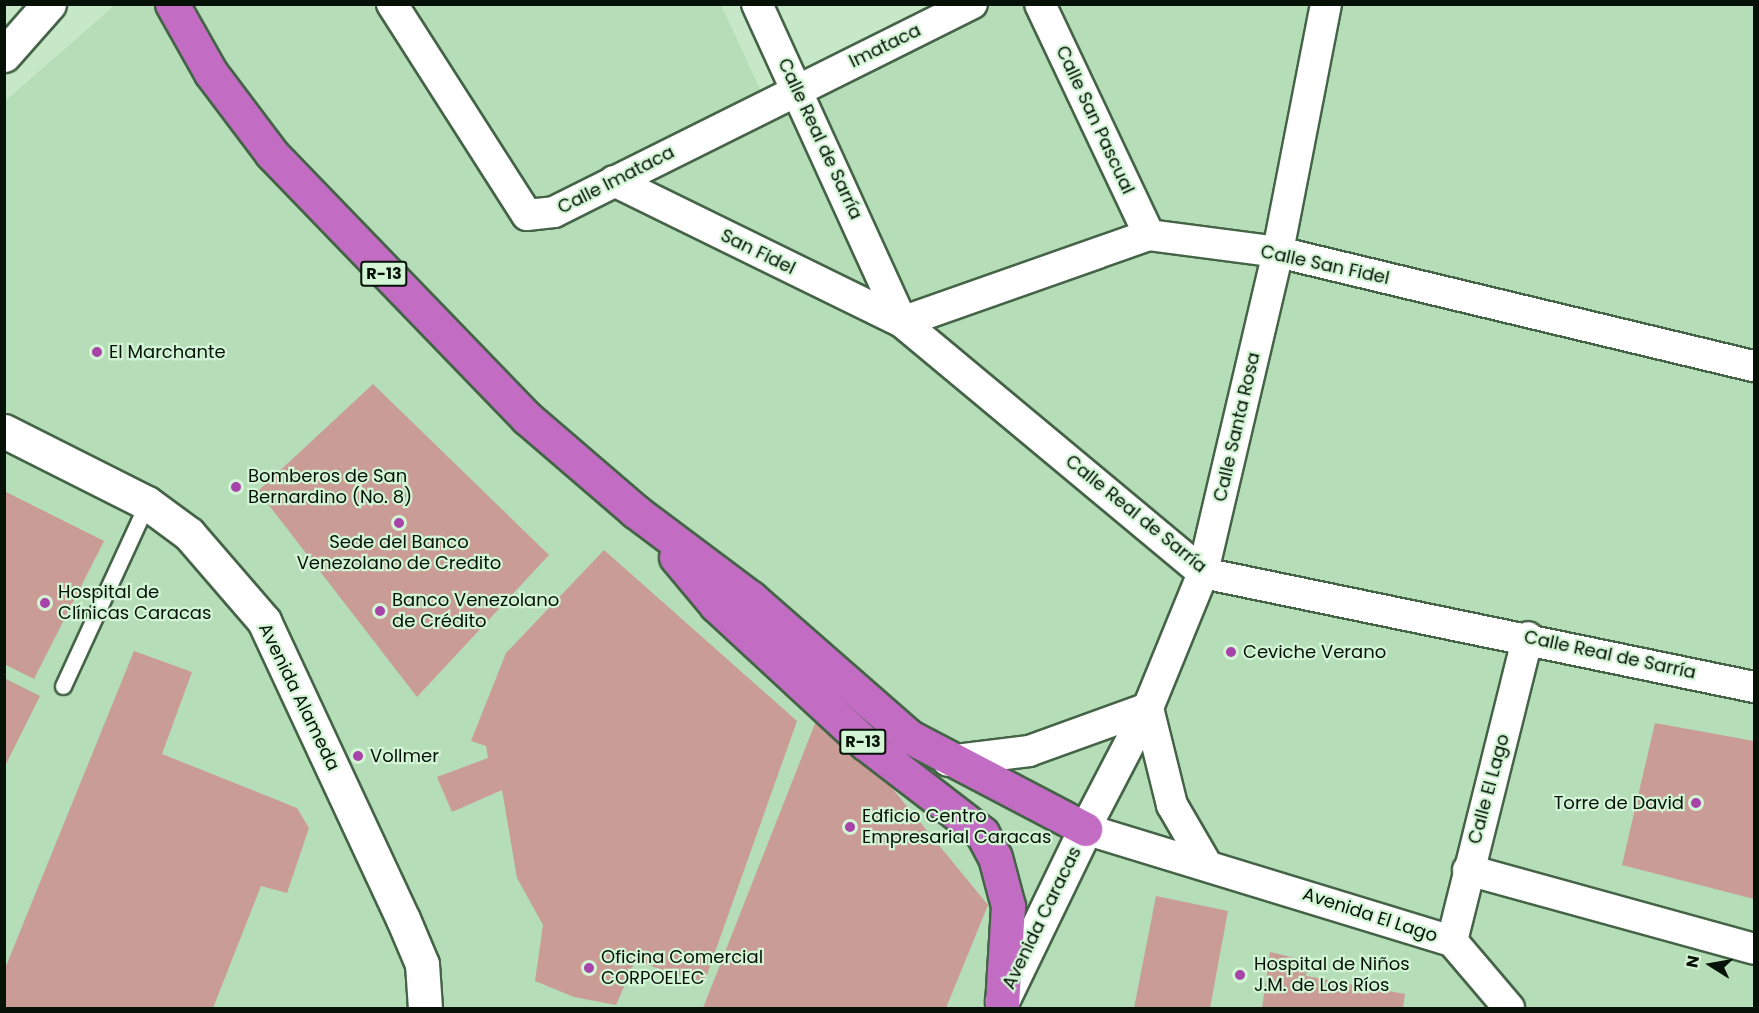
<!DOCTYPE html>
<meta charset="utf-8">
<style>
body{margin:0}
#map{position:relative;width:1759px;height:1013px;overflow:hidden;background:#c6e8c8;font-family:Poppins,sans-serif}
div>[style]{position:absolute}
.built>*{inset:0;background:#b5ddb8}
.building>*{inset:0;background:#ca9c96}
.roads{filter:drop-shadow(2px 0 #456347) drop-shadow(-2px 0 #456347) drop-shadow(0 2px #456347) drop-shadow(0 -2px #456347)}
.service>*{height:15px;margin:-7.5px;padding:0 7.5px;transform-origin:7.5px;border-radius:7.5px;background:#fff}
.minor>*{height:30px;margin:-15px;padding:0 15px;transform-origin:15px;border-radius:15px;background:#fff}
.secondary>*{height:33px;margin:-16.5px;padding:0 16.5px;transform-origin:16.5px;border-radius:16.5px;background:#fff}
.motorway>*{height:33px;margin:-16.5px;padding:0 16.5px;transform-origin:16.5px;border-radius:16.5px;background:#c26dc3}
.dots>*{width:16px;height:16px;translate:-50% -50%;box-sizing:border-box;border:3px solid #d3f5d5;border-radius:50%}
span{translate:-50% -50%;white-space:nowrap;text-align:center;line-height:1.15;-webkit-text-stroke:4.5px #d3f5d5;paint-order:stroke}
.shield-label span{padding:2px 4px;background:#d3f5d5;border:2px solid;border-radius:4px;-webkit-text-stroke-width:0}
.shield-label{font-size:16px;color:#061107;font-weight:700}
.street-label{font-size:18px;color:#061107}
.poi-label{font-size:18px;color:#061107}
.left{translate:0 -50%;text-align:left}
.right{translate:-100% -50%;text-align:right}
.frame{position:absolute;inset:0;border:6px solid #061107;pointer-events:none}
.north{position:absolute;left:1681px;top:935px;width:60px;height:60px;-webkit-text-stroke:4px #d3f5d5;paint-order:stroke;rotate:281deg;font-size:16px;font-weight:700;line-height:24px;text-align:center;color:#061107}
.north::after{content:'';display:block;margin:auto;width:21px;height:27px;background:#061107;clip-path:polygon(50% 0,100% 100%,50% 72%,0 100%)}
</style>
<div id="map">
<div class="built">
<i style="clip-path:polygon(115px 5px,721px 5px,767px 104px,975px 5px,1754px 5px,1754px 1008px,5px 1008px,5px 101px)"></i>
</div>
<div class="building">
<i style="clip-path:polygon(373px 384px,549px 555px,417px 697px,258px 491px)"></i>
<i style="clip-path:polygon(4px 491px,104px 541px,34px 679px,4px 664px)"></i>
<i style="clip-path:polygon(604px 550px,797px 721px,704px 983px,635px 961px,616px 1005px,574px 997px,535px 981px,543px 925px,517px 878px,502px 790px,452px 812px,437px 777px,488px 758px,486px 746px,471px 741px,506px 653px)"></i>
<i style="clip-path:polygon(134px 651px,192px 672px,162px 754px,297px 808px,309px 828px,287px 893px,261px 886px,213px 1008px,4px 1008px,4px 971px)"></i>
<i style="clip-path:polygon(4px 678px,40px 696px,4px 768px)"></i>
<i style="clip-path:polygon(816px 721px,860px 749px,988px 905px,946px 1008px,703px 1008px)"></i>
<i style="clip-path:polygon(1655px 723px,1754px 741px,1754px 899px,1622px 865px)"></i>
<i style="clip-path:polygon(1156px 896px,1228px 911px,1210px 1008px,1134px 1008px)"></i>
<i style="clip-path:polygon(1270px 952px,1308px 961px,1306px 976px,1405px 994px,1403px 1008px,1262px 1008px)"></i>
</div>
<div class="roads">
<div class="service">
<i style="left:63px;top:686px;width:201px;rotate:-65.3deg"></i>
</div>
<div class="minor">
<i style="left:392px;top:4px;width:250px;rotate:57.4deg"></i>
<i style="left:527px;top:215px;width:27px;rotate:-6deg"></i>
<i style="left:554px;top:212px;width:467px;rotate:-26.5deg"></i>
<i style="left:757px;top:4px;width:349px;rotate:65.5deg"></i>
<i style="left:902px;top:322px;width:392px;rotate:39.8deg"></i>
<i style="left:1203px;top:573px;width:563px;rotate:11.69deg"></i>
<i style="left:1040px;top:4px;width:255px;rotate:64.7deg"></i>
<i style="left:1326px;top:4px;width:253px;rotate:101deg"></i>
<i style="left:1278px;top:252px;width:330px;rotate:103.2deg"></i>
<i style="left:1203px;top:573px;width:146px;rotate:112.2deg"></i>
<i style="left:1148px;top:708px;width:136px;rotate:117.5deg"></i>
<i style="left:1085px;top:829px;width:384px;rotate:17deg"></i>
<i style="left:1452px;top:941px;width:88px;rotate:49.6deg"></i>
<i style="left:614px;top:181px;width:321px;rotate:26.1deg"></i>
<i style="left:902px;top:322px;width:262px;rotate:-19.4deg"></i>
<i style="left:1149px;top:235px;width:130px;rotate:7.5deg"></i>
<i style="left:1278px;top:252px;width:489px;rotate:13.5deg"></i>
<i style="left:1148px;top:708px;width:100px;rotate:76.1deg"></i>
<i style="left:1172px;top:805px;width:66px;rotate:59.9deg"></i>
<i style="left:948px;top:761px;width:82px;rotate:-7deg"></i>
<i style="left:1029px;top:751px;width:127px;rotate:-19.9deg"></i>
<i style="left:1468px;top:870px;width:297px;rotate:15.4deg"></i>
<i style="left:1452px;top:941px;width:313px;rotate:-76deg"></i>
</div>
<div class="secondary">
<i style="left:4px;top:55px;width:68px;rotate:-48.6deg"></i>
<i style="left:4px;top:431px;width:160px;rotate:26.7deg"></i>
<i style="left:147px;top:503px;width:52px;rotate:36.4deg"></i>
<i style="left:189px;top:534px;width:115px;rotate:49.2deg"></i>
<i style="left:264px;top:621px;width:329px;rotate:65deg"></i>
<i style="left:403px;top:919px;width:49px;rotate:67.1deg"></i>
<i style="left:422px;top:964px;width:44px;rotate:86.1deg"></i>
<i style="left:1002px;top:1001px;width:191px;rotate:-64.2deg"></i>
</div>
<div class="motorway">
<i style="left:172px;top:4px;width:79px;rotate:60.5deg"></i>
<i style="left:211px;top:73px;width:101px;rotate:53deg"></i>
<i style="left:272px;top:154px;width:367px;rotate:46deg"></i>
<i style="left:527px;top:418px;width:143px;rotate:40.7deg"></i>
<i style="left:635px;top:511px;width:145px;rotate:36.9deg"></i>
<i style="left:751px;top:598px;width:211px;rotate:41.2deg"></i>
<i style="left:910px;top:737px;width:198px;rotate:27.7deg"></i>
<i style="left:676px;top:557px;width:62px;rotate:50.2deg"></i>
<i style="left:716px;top:605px;width:203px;rotate:42.8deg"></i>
<i style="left:865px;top:743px;width:148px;rotate:37.6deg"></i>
<i style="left:982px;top:833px;width:27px;rotate:62deg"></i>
<i style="left:995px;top:857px;width:51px;rotate:75.1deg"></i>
<i style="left:1008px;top:906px;width:97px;rotate:93.5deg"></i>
</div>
</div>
<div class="dots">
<i style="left:97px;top:352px;background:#a743a9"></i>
<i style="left:236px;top:487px;background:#a743a9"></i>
<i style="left:399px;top:523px;background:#a743a9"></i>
<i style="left:45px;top:603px;background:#a743a9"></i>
<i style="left:380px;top:611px;background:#a743a9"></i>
<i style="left:1231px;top:652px;background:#a743a9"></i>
<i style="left:358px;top:756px;background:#a743a9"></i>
<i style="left:1696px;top:803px;background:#a743a9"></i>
<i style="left:850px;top:827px;background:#a743a9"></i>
<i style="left:589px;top:968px;background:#a743a9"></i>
<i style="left:1240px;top:975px;background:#a743a9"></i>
</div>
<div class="shield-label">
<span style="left:384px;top:274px">R-13</span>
<span style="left:863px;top:742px">R-13</span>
</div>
<div class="street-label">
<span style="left:885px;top:46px;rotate:-26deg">Imataca</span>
<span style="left:1095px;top:120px;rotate:65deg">Calle San Pascual</span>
<span style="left:820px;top:139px;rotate:65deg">Calle Real de Sarría</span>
<span style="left:616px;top:180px;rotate:-27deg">Calle Imataca</span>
<span style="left:758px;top:252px;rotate:26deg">San Fidel</span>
<span style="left:1325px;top:265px;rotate:12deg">Calle San Fidel</span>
<span style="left:1237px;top:427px;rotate:-77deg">Calle Santa Rosa</span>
<span style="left:1136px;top:514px;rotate:39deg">Calle Real de Sarría</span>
<span style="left:1610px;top:655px;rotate:12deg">Calle Real de Sarría</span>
<span style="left:299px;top:697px;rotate:64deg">Avenida Alameda</span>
<span style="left:1489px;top:789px;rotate:-75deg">Calle El Lago</span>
<span style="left:1370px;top:915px;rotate:18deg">Avenida El Lago</span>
<span style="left:1042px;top:918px;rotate:-64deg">Avenida Caracas</span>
</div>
<div class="poi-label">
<span class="left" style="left:109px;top:352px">El Marchante</span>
<span class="left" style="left:248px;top:487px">Bomberos de San<br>Bernardino (No. 8)</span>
<span style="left:399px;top:553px">Sede del Banco<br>Venezolano de Credito</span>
<span class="left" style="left:58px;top:603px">Hospital de<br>Clínicas Caracas</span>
<span class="left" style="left:392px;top:611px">Banco Venezolano<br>de Crédito</span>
<span class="left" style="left:1243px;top:652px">Ceviche Verano</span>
<span class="left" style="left:370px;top:756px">Vollmer</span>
<span class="right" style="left:1684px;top:803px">Torre de David</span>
<span class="left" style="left:862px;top:827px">Edficio Centro<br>Empresarial Caracas</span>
<span class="left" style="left:601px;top:968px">Oficina Comercial<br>CORPOELEC</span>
<span class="left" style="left:1254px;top:975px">Hospital de Niños<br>J.M. de Los Ríos</span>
</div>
<div class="frame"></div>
<div class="north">N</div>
</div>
